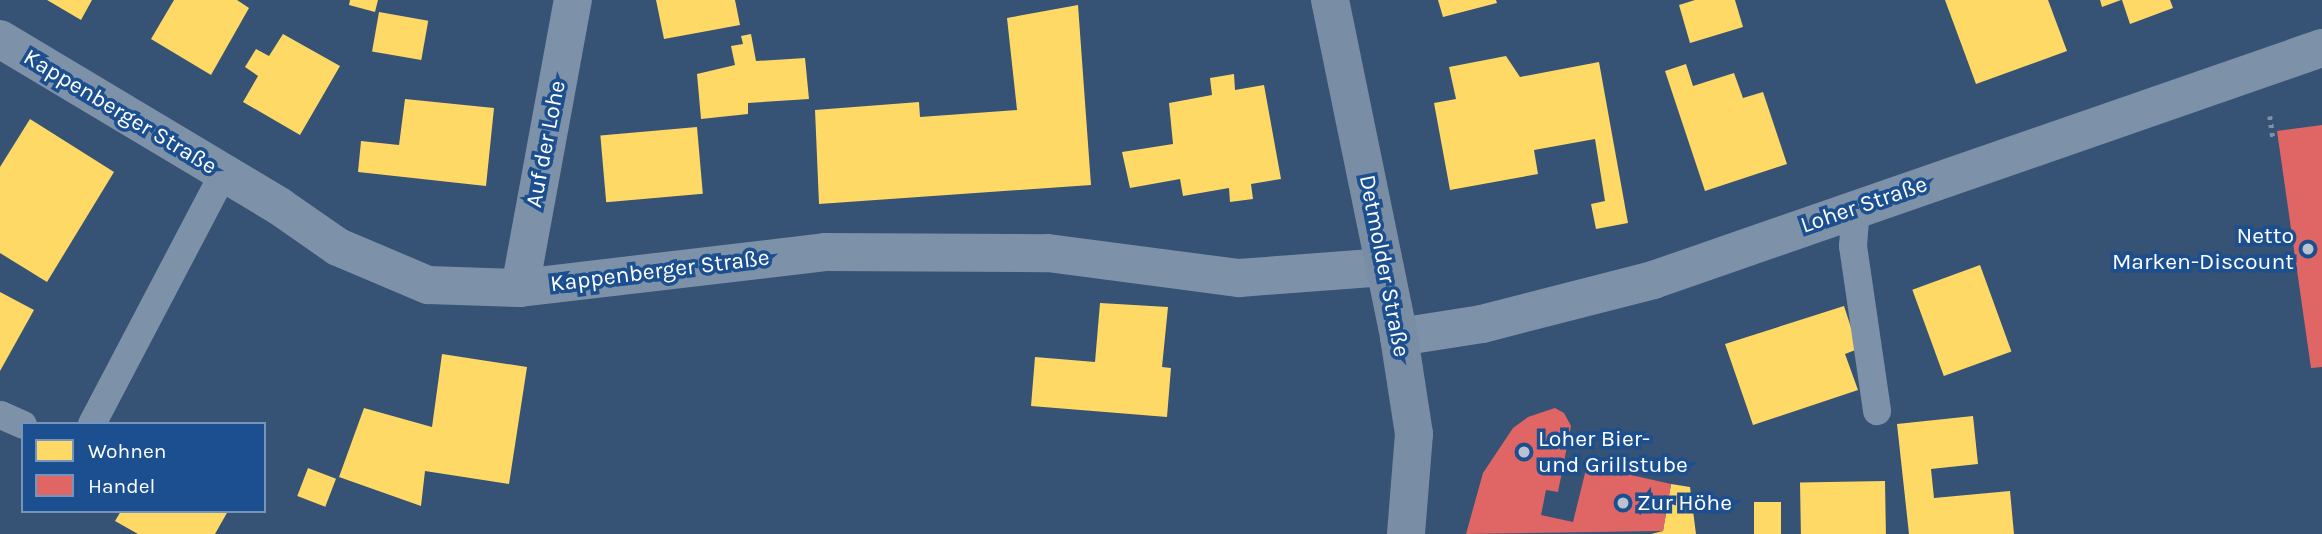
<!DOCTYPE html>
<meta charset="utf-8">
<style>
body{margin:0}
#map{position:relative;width:2322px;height:534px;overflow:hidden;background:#365274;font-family:Karla,sans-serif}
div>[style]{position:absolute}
.homes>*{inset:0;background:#ffd966;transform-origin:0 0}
.shops>*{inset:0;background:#e06666}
.path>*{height:4.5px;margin-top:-2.25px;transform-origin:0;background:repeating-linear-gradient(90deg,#7d92a8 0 3.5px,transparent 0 8.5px)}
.service>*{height:28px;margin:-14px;padding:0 14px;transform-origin:14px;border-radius:14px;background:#7d92a8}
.minor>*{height:38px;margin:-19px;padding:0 19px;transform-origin:19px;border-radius:19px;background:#7d92a8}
.tertiary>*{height:38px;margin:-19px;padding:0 19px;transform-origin:19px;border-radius:19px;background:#7d92a8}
.secondary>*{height:38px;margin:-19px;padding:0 19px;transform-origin:19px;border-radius:19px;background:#798da4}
.dots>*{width:19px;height:19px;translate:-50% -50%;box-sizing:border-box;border:4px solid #1b4f8f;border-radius:50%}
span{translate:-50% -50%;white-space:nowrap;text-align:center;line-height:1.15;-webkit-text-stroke:7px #1b4f8f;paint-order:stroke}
.street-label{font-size:23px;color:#fff}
.poi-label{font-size:23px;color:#fff}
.right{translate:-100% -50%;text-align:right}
.left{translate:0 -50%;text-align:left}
.legend{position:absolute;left:21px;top:422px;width:245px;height:91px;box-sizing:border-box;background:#1b4f8f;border:2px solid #7695bc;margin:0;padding:9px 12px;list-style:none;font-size:21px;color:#fff}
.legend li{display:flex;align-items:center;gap:14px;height:35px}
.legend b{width:35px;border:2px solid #7695bc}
</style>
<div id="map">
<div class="homes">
<i style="clip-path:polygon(47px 0,92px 0,81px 20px)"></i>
<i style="clip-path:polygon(174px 0,237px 0,249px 8px,211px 75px,151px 39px)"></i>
<i style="clip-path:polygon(350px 0,378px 0,375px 12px,349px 5px)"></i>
<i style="clip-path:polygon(656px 0,735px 0,740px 25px,664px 39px)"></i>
<i style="clip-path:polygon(1438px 0,1496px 0,1497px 3px,1443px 17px)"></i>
<i style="clip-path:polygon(1695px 0,1735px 0,1743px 27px,1690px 43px,1679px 5px)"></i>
<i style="clip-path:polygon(1945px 0,2048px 0,2067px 51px,1976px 84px)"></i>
<i style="clip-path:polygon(2100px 0,2121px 0,2102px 7px)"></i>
<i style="clip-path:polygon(2122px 0,2170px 0,2173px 8px,2130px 24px)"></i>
<i style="clip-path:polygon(1078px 5px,1091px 185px,819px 204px,815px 110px,919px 102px,920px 117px,1017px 110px,1007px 18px)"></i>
<i style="left:379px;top:12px;width:50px;height:40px;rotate:10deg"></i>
<i style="clip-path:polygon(283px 34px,340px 66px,300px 135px,243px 102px,258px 76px,245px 67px,256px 49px,269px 56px)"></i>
<i style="clip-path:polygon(751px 34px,756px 61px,805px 58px,809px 99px,748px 103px,748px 114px,701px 119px,697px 74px,735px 65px,731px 46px,743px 44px,741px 36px)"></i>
<i style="clip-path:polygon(1506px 56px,1520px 77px,1599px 62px,1628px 223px,1596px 229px,1591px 204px,1605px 201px,1595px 139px,1534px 150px,1538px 174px,1450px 190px,1434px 103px,1456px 99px,1449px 67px)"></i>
<i style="clip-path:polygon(1686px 64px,1693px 86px,1734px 73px,1743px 98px,1763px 92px,1787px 164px,1705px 191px,1665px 71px)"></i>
<i style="clip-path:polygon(1234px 74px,1235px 90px,1264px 85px,1281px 179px,1251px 184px,1253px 199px,1230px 202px,1229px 188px,1183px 196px,1180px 179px,1130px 188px,1122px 152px,1173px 144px,1169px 103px,1212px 95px,1210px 78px)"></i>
<i style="clip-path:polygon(405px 99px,494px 108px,486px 186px,358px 172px,361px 141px,399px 145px)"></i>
<i style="clip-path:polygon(30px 119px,114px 172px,47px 282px,0 253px,0 167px)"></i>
<i style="left:697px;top:127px;width:67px;height:97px;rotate:85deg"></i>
<i style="left:1980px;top:265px;width:92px;height:72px;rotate:70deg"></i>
<i style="clip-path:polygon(0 292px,34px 310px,0 371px)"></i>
<i style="clip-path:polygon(1100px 303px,1168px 307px,1162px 367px,1171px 368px,1167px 417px,1031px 406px,1035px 357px,1095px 362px)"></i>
<i style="clip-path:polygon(1844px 306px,1858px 349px,1845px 354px,1858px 390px,1753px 425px,1725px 344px)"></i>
<i style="clip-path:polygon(442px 354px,527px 367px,509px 484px,425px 471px,421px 506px,339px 477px,364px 408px,432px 427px)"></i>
<i style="clip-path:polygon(1973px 416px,1978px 464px,1931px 469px,1934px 498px,2010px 491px,2014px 534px,1909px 534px,1897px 424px)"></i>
<i style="left:308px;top:468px;width:30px;height:30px;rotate:21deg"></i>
<i style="left:1885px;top:481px;width:53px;height:85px;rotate:89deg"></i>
<i style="clip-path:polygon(1671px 484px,1690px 487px,1696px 534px,1651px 534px,1663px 531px)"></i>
<i style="left:1754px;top:502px;width:27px;height:32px"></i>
<i style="clip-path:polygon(121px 511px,228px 511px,215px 534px,138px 534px,115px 521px)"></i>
</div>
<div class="shops">
<i style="clip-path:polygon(2322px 125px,2322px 367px,2311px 368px,2277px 131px)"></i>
<i style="clip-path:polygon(1555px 408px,1564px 413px,1571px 426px,1558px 492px,1546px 490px,1541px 515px,1573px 522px,1587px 465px,1671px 484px,1663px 531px,1466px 534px,1483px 473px,1513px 428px,1528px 417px)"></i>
</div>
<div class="path">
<i style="left:2270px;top:116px;width:21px;rotate:82deg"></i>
</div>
<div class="service">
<i style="left:1856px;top:206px;width:40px;rotate:94.3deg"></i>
<i style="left:1853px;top:246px;width:167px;rotate:81.7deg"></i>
<i style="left:1px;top:415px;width:24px;rotate:24deg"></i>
<i style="left:92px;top:424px;width:282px;rotate:-62.3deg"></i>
</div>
<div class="minor">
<i style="left:0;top:39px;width:325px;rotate:30.9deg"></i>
<i style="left:279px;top:206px;width:72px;rotate:34.8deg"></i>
<i style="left:338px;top:247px;width:98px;rotate:22.9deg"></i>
<i style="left:428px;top:285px;width:92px;rotate:1.9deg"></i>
<i style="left:520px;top:288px;width:307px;rotate:-6.7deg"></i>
<i style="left:825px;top:252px;width:223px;rotate:0.3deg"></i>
<i style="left:1048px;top:253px;width:193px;rotate:7.5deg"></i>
<i style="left:1239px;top:278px;width:146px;rotate:-4.3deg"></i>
<i style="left:520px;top:288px;width:293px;rotate:-79.6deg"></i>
</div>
<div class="tertiary">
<i style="left:1399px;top:337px;width:84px;rotate:-8.9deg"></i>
<i style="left:1482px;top:324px;width:177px;rotate:-14.4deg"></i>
<i style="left:1653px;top:280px;width:708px;rotate:-19.13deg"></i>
</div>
<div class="secondary">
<i style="left:1330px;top:0;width:344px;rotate:78.4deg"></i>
<i style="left:1399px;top:337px;width:98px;rotate:81.2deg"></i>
<i style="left:1414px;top:434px;width:100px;rotate:94.6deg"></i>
</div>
<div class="dots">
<i style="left:2308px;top:249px;background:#b9c2ce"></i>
<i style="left:1524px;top:452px;background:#b9c2ce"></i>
<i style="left:1623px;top:503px;background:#b9c2ce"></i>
</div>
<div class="street-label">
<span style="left:120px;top:112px;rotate:31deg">Kappenberger Straße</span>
<span style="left:546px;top:144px;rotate:-79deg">Auf der Lohe</span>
<span style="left:1864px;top:205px;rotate:-19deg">Loher Straße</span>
<span style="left:1384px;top:266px;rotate:79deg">Detmolder Straße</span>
<span style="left:660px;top:271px;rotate:-7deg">Kappenberger Straße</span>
</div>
<div class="poi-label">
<span class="right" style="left:2294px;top:249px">Netto<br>Marken-Discount</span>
<span class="left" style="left:1538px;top:452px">Loher Bier-<br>und Grillstube</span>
<span class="left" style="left:1637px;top:503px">Zur Höhe</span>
</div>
<ul class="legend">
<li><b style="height:19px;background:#ffd966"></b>Wohnen</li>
<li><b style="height:19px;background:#e06666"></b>Handel</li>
</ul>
</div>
